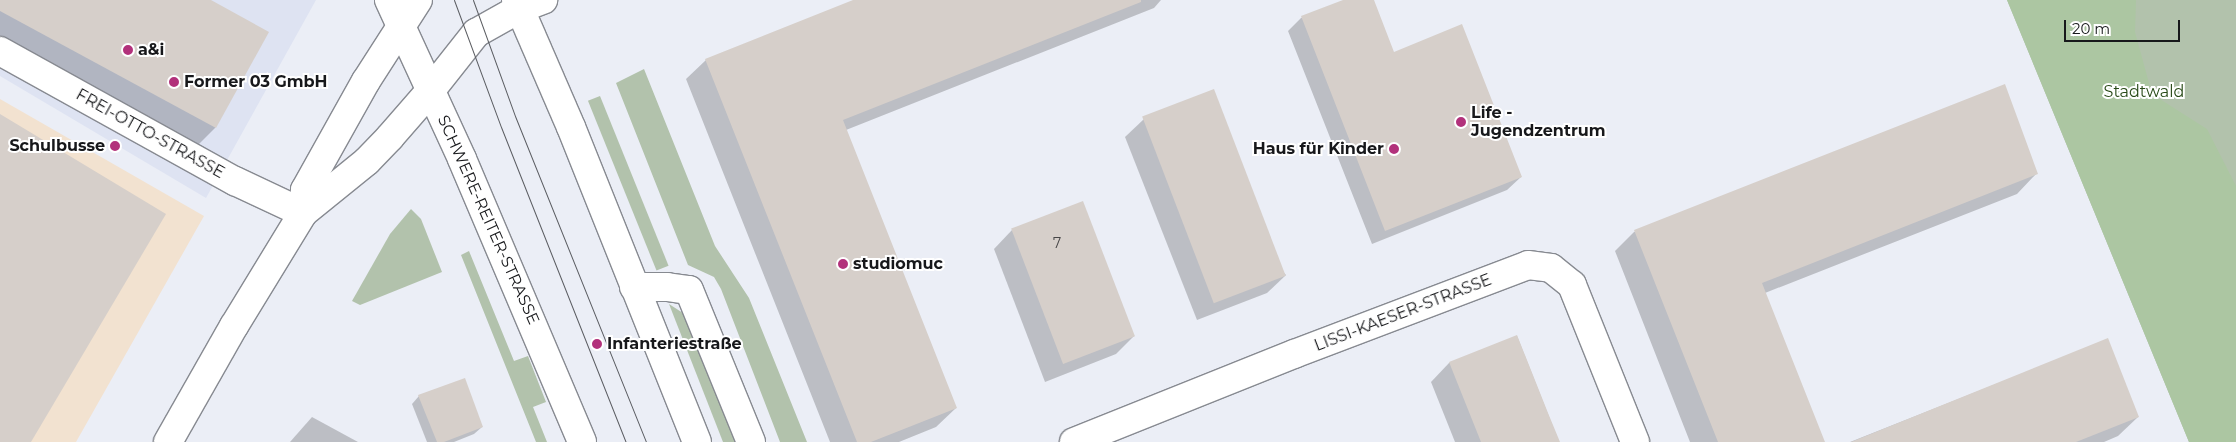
<!DOCTYPE html>
<meta charset="utf-8">
<style>
body{margin:0}
#map{position:relative;width:2236px;height:442px;overflow:hidden;background:#ebeef6;font-family:Montserrat,sans-serif}
div>[style]{position:absolute}
.built>*{inset:0;background:#dee3f2}
.education>*{inset:0;background:#f2e2d0}
.green>*{inset:0;background:#b2c2ac;transform-origin:0 0}
.forest>*{inset:0;background:#acc6a2}
.shadow>*{inset:0;background:#0003}
.building>*{inset:0;background:#d6cfca;transform-origin:0 0}
.roads{filter:drop-shadow(1px 0 #878a91) drop-shadow(-1px 0 #878a91) drop-shadow(0 1px #878a91) drop-shadow(0 -1px #878a91)}
.street>*{height:28px;margin:-14px;padding:0 14px;transform-origin:14px;border-radius:14px;background:#fff}
.secondary>*{height:28px;margin:-14px;padding:0 14px;transform-origin:14px;border-radius:14px;background:#fff}
.tram>*{height:1px;margin:-0.5px;padding:0 0.5px;transform-origin:0.5px;border-radius:0.5px;background:#5b5d62}
.dots>*{width:14px;height:14px;translate:-50% -50%;box-sizing:border-box;border:2px solid #fff;border-radius:50%}
span{translate:-50% -50%;white-space:nowrap;text-align:center;line-height:1.15;-webkit-text-stroke:4px #fff;paint-order:stroke}
.number-label{font-size:14px;color:#474647}
.number-label span{-webkit-text-stroke-width:0}
.poi-label{font-size:16px;color:#17181b;font-weight:700}
.left{translate:0 -50%;text-align:left}
.right{translate:-100% -50%;text-align:right}
.park-label{font-size:16px;color:#284a17}
.street-label{font-size:16px;color:#17181b}
.scale{position:absolute;left:2064px;top:20px;width:116px;height:22px;box-sizing:border-box;border:2px solid #17181b;border-top:0;padding-left:6px;font-size:15px;line-height:18px;white-space:nowrap;color:#17181b;-webkit-text-stroke:4px #fff;paint-order:stroke}
</style>
<div id="map">
<div class="built">
<i style="clip-path:polygon(0 0,316px 0,206px 198px,0 76px)"></i>
</div>
<div class="education">
<i style="clip-path:polygon(0 99px,204px 216px,76px 442px,0 442px)"></i>
</div>
<div class="green">
<i style="clip-path:polygon(2007px 0,2236px 0,2236px 442px,2189px 442px)"></i>
<i style="clip-path:polygon(644px 69px,715px 246px,749px 298px,807px 442px,780px 442px,721px 289px,714px 277px,688px 265px,616px 83px)"></i>
<i style="left:600px;top:96px;width:183px;height:13px;rotate:68deg"></i>
<i style="clip-path:polygon(411px 209px,421px 219px,442px 272px,360px 305px,352px 301px,390px 234px)"></i>
<i style="clip-path:polygon(469px 251px,514px 361px,528px 356px,546px 402px,533px 407px,547px 442px,536px 442px,461px 255px)"></i>
<i style="clip-path:polygon(669px 304px,686px 315px,737px 442px,723px 442px)"></i>
</div>
<div class="forest">
<i style="clip-path:polygon(2007px 0,2136px 0,2135px 32px,2152px 94px,2207px 129px,2236px 186px,2236px 442px,2189px 442px)"></i>
</div>
<div class="shadow">
<i style="clip-path:polygon(0 0,208px 0,267px 32px,215px 128px,197px 146px,0 39px)"></i>
<i style="clip-path:polygon(856px 0,1161px 0,1154px 8px,846px 130px,956px 408px,936px 427px,899px 442px,830px 442px,686px 79px,706px 60px)"></i>
<i style="clip-path:polygon(1346px 0,1372px 0,1393px 53px,1521px 177px,1507px 190px,1372px 244px,1288px 31px,1301px 18px)"></i>
<i style="clip-path:polygon(2004px 86px,2036px 174px,2017px 194px,1765px 293px,1823px 442px,1690px 442px,1615px 251px,1634px 232px)"></i>
<i style="clip-path:polygon(1144px 119px,1286px 275px,1267px 293px,1197px 320px,1125px 137px)"></i>
<i style="clip-path:polygon(1012px 230px,1134px 336px,1116px 354px,1045px 382px,994px 249px)"></i>
<i style="clip-path:polygon(1517px 336px,1559px 442px,1455px 442px,1431px 382px,1449px 363px)"></i>
<i style="clip-path:polygon(2107px 340px,2138px 417px,2118px 436px,2104px 442px,1850px 442px)"></i>
<i style="clip-path:polygon(419px 396px,482px 427px,474px 434px,454px 442px,427px 442px,412px 404px)"></i>
<i style="clip-path:polygon(312px 417px,358px 442px,290px 442px)"></i>
</div>
<div class="building">
<i style="clip-path:polygon(0 0,211px 0,269px 32px,216px 128px,0 11px)"></i>
<i style="clip-path:polygon(853px 0,1141px 0,1141px 2px,843px 120px,957px 408px,871px 442px,857px 442px,705px 59px)"></i>
<i style="clip-path:polygon(1343px 0,1374px 0,1394px 52px,1462px 24px,1522px 177px,1385px 231px,1301px 16px)"></i>
<i style="clip-path:polygon(2005px 84px,2038px 174px,1762px 283px,1825px 442px,1718px 442px,1634px 230px)"></i>
<i style="left:1214px;top:89px;width:200px;height:77px;rotate:69deg"></i>
<i style="clip-path:polygon(0 114px,166px 214px,31px 442px,0 442px)"></i>
<i style="left:1083px;top:201px;width:145px;height:77px;rotate:69deg"></i>
<i style="clip-path:polygon(1517px 335px,1548px 413px,1560px 442px,1481px 442px,1449px 362px)"></i>
<i style="clip-path:polygon(2108px 338px,2139px 417px,2076px 442px,1851px 442px)"></i>
<i style="clip-path:polygon(465px 378px,483px 427px,444px 442px,437px 442px,418px 395px)"></i>
</div>
<div class="roads">
<div class="street">
<i style="left:0;top:51px;width:269px;rotate:29deg"></i>
<i style="left:235px;top:181px;width:75px;rotate:25.2deg"></i>
<i style="left:634px;top:287px;width:33px"></i>
<i style="left:667px;top:287px;width:22px;rotate:8deg"></i>
<i style="left:689px;top:290px;width:164px;rotate:67.8deg"></i>
<i style="left:1074px;top:442px;width:237px;rotate:-21.8deg"></i>
<i style="left:1294px;top:354px;width:250px;rotate:-20.8deg"></i>
<i style="left:1528px;top:265px;width:23px;rotate:7deg"></i>
<i style="left:1551px;top:268px;width:27px;rotate:39deg"></i>
<i style="left:1572px;top:285px;width:169px;rotate:68.1deg"></i>
</div>
<div class="secondary">
<i style="left:389px;top:0;width:175px;rotate:65.3deg"></i>
<i style="left:462px;top:159px;width:307px;rotate:67deg"></i>
<i style="left:516px;top:0;width:138px;rotate:66.6deg"></i>
<i style="left:571px;top:127px;width:339px;rotate:68.2deg"></i>
<i style="left:303px;top:213px;width:23px;rotate:-85deg"></i>
<i style="left:305px;top:190px;width:125px;rotate:-60.8deg"></i>
<i style="left:366px;top:81px;width:96px;rotate:-57.3deg"></i>
<i style="left:168px;top:442px;width:133px;rotate:-60.4deg"></i>
<i style="left:234px;top:326px;width:132px;rotate:-58.6deg"></i>
<i style="left:303px;top:213px;width:82px;rotate:-39.1deg"></i>
<i style="left:367px;top:161px;width:33px;rotate:-46deg"></i>
<i style="left:390px;top:137px;width:62px;rotate:-48.9deg"></i>
<i style="left:431px;top:90px;width:73px;rotate:-51.7deg"></i>
<i style="left:476px;top:33px;width:49px;rotate:-29.2deg"></i>
<i style="left:519px;top:9px;width:26px;rotate:-21deg"></i>
</div>
</div>
<div class="tram">
<i style="left:454px;top:0;width:135px;rotate:69.7deg"></i>
<i style="left:501px;top:127px;width:339px;rotate:68.4deg"></i>
<i style="left:473px;top:0;width:123px;rotate:70.1deg"></i>
<i style="left:515px;top:116px;width:351px;rotate:68.1deg"></i>
</div>
<div class="dots">
<i style="left:128px;top:50px;background:#b2317b"></i>
<i style="left:174px;top:82px;background:#b2317b"></i>
<i style="left:1461px;top:122px;background:#b2317b"></i>
<i style="left:115px;top:146px;background:#b2317b"></i>
<i style="left:1394px;top:149px;background:#b2317b"></i>
<i style="left:843px;top:264px;background:#b2317b"></i>
<i style="left:597px;top:344px;background:#b2317b"></i>
</div>
<div class="number-label">
<span style="left:1057px;top:243px">7</span>
</div>
<div class="poi-label">
<span class="left" style="left:138px;top:50px">a&amp;i</span>
<span class="left" style="left:184px;top:82px">Former 03 GmbH</span>
<span class="left" style="left:1471px;top:122px">Life -<br>Jugendzentrum</span>
<span class="right" style="left:105px;top:146px">Schulbusse</span>
<span class="right" style="left:1384px;top:149px">Haus für Kinder</span>
<span class="left" style="left:853px;top:264px">studiomuc</span>
<span class="left" style="left:607px;top:344px">Infanteriestraße</span>
</div>
<div class="park-label">
<span style="left:2144px;top:92px">Stadtwald</span>
</div>
<div class="street-label">
<span style="left:150px;top:134px;rotate:29deg">FREI-OTTO-STRASSE</span>
<span style="left:488px;top:220px;rotate:66deg">SCHWERE-REITER-STRASSE</span>
<span style="left:1403px;top:313px;rotate:-21deg">LISSI-KAESER-STRASSE</span>
</div>
<div class="scale">20 m</div>
</div>
